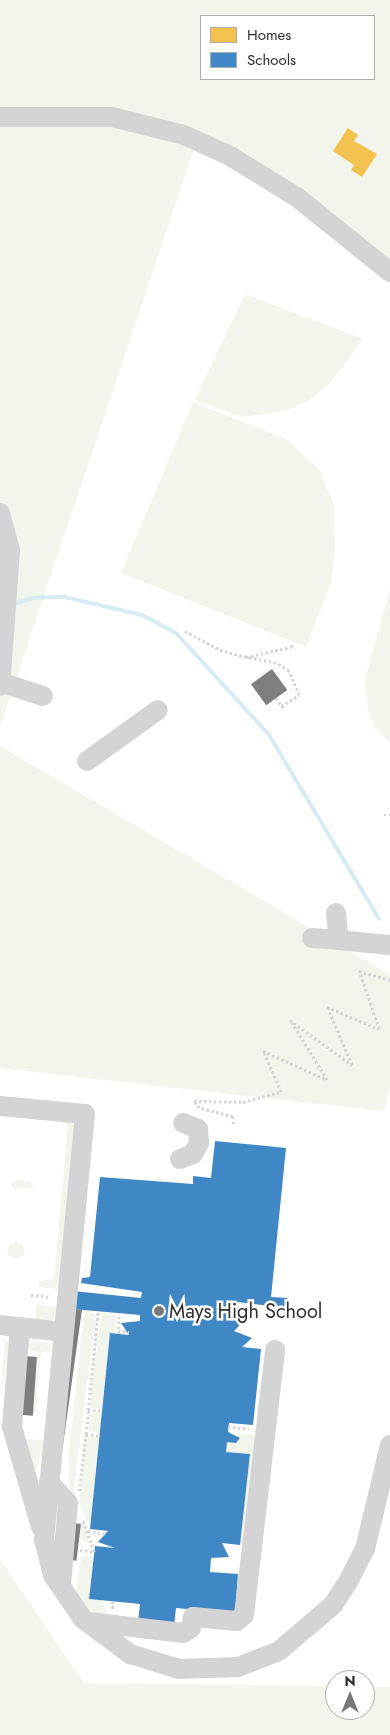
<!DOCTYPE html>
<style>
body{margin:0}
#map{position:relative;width:390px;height:1735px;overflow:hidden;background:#fff;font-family:Jost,sans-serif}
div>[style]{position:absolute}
.green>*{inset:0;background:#f1f5eb}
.round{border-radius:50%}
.homes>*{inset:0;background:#f2c14e}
.schools>*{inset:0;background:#3f88c5}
.stream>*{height:4px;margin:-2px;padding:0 2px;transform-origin:2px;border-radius:2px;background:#d7ebf3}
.building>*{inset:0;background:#7f7f7f;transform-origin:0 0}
.path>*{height:2.5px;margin-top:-1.25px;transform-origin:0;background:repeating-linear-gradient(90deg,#d4d4d4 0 2.5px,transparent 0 5px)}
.minor>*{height:20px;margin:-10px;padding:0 10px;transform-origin:10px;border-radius:10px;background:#d4d4d4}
.dots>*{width:14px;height:14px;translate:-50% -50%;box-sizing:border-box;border:2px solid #fff;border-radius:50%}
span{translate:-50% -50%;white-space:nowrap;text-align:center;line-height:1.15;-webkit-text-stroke:5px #fff;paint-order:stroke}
.poi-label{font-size:20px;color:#2f2f2f}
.left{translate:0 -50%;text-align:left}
.legend{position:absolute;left:200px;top:15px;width:175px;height:65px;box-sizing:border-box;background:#fff;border:1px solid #acacac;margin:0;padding:6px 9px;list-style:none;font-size:15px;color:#2f2f2f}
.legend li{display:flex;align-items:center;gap:10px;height:25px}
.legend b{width:25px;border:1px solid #acacac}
.north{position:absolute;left:325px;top:1670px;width:50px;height:50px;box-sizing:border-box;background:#fff;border:1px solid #acacac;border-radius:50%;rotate:0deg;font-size:14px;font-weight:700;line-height:20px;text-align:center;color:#2f2f2f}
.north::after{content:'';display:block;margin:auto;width:18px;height:22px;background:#787878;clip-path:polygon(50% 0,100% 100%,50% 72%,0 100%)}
</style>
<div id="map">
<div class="green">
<i style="clip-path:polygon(evenodd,0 0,390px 0,390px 271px,318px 208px,196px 143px,0 727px,0 0,201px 16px,374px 16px,374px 79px,201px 79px,201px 16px)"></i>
<i style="clip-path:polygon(245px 294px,363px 339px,331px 382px,310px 400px,288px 410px,242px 417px,195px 400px)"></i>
<i style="clip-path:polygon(193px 402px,286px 439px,319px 469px,334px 505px,335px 549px,331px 582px,306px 647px,121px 573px)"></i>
<i style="clip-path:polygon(390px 590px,390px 743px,376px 729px,368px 711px,365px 679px)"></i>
<i style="clip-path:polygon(0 746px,390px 975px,390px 1086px,384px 1111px,0 1068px)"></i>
<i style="clip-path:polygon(57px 1120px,75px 1124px,59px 1289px,39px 1287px,39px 1281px,54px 1279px,68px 1125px)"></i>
<i style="clip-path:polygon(17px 1180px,30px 1182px,34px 1188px,13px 1189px,11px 1184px)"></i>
<i class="round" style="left:8px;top:1242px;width:16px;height:16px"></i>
<i style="clip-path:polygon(36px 1305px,57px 1307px,53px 1323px,35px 1321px)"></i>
<i style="clip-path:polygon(85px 1310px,96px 1315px,73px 1494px,69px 1488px,69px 1449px)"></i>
<i style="clip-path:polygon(102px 1311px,117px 1317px,115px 1334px,110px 1334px,101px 1410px,89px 1406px)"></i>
<i style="clip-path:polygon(0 1336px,9px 1343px,1px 1397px,5px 1342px)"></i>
<i style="clip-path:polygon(34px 1340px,48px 1343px,52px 1350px,41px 1353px,35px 1412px,46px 1414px,33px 1413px,39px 1352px,26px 1350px,28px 1343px)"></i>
<i style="clip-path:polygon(102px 1413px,100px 1433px,89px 1432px,88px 1414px)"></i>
<i style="clip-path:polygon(238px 1433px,260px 1436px,246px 1544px,240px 1545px,250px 1454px,226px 1452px,227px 1442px,240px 1440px)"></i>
<i style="clip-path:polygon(88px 1437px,99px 1438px,90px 1529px,79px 1502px)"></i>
<i style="clip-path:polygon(21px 1439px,43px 1440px,38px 1468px,33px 1469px)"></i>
<i style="clip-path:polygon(81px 1522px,83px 1523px,89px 1544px,80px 1539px)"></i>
<i style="clip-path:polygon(81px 1557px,93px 1558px,89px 1599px,101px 1600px,109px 1617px,94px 1617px,76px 1596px)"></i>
<i style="clip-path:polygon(0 1560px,84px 1683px,335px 1686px,335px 1710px,365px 1710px,365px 1687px,390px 1687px,390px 1735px,0 1735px)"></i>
</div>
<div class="homes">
<i style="clip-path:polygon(348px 128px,358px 135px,354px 141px,377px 154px,362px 177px,351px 170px,354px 165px,333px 151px)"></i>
</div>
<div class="schools">
<i style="clip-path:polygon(215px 1141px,286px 1148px,271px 1297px,287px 1298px,291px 1304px,286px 1308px,237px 1302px,239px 1326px,234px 1331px,252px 1338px,242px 1347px,261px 1349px,253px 1425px,229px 1423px,228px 1432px,240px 1438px,236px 1443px,227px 1442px,226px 1452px,250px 1454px,240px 1545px,222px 1543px,229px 1557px,211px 1558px,210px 1572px,238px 1574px,235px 1614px,176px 1608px,174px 1627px,138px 1623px,140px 1604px,89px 1599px,95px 1546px,115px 1548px,98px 1542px,108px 1531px,90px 1529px,110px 1333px,129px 1335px,121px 1323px,140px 1321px,140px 1315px,72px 1309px,73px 1291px,141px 1298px,142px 1292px,81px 1283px,82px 1278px,90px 1277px,100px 1177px,193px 1184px,193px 1176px,211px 1178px)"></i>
</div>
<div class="stream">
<i style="left:11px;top:605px;width:22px;rotate:-18deg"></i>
<i style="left:32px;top:598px;width:33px;rotate:-2deg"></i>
<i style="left:65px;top:597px;width:79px;rotate:13.2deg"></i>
<i style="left:142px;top:615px;width:38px;rotate:28deg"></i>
<i style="left:176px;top:633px;width:138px;rotate:47.6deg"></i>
<i style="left:269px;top:735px;width:214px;rotate:59.1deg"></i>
</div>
<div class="building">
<i style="left:272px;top:669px;width:26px;height:26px;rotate:54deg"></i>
<i style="left:75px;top:1309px;width:7px;height:138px;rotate:8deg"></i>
<i style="left:24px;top:1356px;width:13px;height:59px;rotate:4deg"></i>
<i style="left:73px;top:1523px;width:8px;height:37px;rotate:7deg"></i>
</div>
<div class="path">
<i style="left:185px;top:631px;width:40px;rotate:28deg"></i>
<i style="left:220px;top:650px;width:27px;rotate:15deg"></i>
<i style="left:276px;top:698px;width:15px;rotate:53deg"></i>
<i style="left:281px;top:706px;width:21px;rotate:-31deg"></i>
<i style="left:299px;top:695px;width:26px;rotate:-113deg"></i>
<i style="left:289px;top:671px;width:15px;rotate:-148deg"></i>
<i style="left:276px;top:663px;width:31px;rotate:-169deg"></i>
<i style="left:246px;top:657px;width:46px;rotate:-12.5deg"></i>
<i style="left:291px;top:647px;width:5px;rotate:-68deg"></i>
<i style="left:384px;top:815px;width:6px"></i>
<i style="left:233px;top:1124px;width:7px;rotate:-90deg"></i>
<i style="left:233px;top:1117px;width:35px;rotate:-165deg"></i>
<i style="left:199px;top:1108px;width:9px;rotate:-126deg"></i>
<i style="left:194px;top:1101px;width:49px;rotate:1.2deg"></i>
<i style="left:243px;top:1102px;width:39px;rotate:-15deg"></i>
<i style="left:281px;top:1092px;width:45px;rotate:-113.7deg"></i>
<i style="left:263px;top:1051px;width:70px;rotate:24.4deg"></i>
<i style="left:327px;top:1080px;width:70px;rotate:-121.7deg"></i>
<i style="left:290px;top:1020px;width:77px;rotate:36deg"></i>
<i style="left:352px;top:1065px;width:63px;rotate:-113.3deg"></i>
<i style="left:327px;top:1007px;width:56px;rotate:22.9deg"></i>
<i style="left:379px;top:1029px;width:61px;rotate:-109deg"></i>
<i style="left:359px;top:971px;width:32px;rotate:16deg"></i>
<i style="left:31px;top:1295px;width:20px;rotate:6deg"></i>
<i style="left:118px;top:1331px;width:11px;rotate:5deg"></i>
<i style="left:118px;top:1334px;width:21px;rotate:-87deg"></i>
<i style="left:88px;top:1410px;width:100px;rotate:-84.2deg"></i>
<i style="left:228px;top:1427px;width:21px;rotate:5deg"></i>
<i style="left:86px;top:1434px;width:24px;rotate:-85deg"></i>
<i style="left:88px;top:1410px;width:14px;rotate:4deg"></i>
<i style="left:79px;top:1491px;width:57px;rotate:-83deg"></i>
<i style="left:86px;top:1434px;width:14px;rotate:8deg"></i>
<i style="left:88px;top:1531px;width:20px;rotate:9deg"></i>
<i style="left:80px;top:1550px;width:14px;rotate:8deg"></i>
<i style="left:94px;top:1552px;width:35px;rotate:-110deg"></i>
<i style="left:113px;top:1601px;width:9px;rotate:90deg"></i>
</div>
<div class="minor">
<i style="left:0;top:117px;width:112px"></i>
<i style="left:112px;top:117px;width:74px;rotate:14deg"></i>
<i style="left:184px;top:135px;width:51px;rotate:24.5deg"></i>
<i style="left:230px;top:156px;width:80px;rotate:31.7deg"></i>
<i style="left:298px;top:198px;width:118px;rotate:38.8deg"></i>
<i style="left:0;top:513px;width:39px;rotate:75deg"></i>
<i style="left:10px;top:551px;width:135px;rotate:94.2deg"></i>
<i style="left:0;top:682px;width:45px;rotate:18deg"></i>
<i style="left:87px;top:761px;width:87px;rotate:-35.7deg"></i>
<i style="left:336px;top:913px;width:27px;rotate:84deg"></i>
<i style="left:339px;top:940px;width:51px;rotate:5.6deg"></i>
<i style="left:312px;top:938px;width:27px;rotate:4deg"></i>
<i style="left:0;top:1106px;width:85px;rotate:5.4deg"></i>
<i style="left:85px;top:1114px;width:427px;rotate:95.5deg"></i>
<i style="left:44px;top:1539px;width:37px;rotate:76deg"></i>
<i style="left:53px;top:1575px;width:53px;rotate:55.7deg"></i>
<i style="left:83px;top:1619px;width:59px;rotate:36.7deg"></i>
<i style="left:130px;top:1654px;width:51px;rotate:17deg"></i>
<i style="left:179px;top:1669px;width:59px;rotate:-1.9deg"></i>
<i style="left:238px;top:1667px;width:44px;rotate:-21.3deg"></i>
<i style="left:279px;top:1651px;width:71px;rotate:-40.4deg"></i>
<i style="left:333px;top:1605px;width:27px;rotate:-57deg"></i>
<i style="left:348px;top:1582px;width:37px;rotate:-63deg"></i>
<i style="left:365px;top:1549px;width:107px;rotate:-76.5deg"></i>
<i style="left:180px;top:1159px;width:14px;rotate:-21deg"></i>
<i style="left:193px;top:1154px;width:13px;rotate:-61deg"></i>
<i style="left:199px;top:1143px;width:14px;rotate:-94deg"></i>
<i style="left:198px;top:1129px;width:16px;rotate:-158deg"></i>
<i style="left:0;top:1325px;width:63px;rotate:6.3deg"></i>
<i style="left:20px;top:1327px;width:100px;rotate:94.6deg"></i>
<i style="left:12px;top:1427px;width:104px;rotate:73.8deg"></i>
<i style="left:49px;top:1482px;width:28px;rotate:48deg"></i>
<i style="left:68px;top:1503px;width:82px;rotate:94.9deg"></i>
<i style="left:88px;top:1622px;width:96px;rotate:6.6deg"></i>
<i style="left:183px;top:1633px;width:9px;rotate:-32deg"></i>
<i style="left:191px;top:1628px;width:11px;rotate:-80deg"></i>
<i style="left:193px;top:1617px;width:44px;rotate:5.2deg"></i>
<i style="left:237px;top:1621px;width:9px;rotate:-41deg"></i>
<i style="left:244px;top:1615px;width:267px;rotate:-83.3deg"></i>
</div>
<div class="dots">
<i style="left:159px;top:1311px;background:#787878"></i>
</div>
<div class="poi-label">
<span class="left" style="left:169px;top:1311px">Mays High School</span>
</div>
<ul class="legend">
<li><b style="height:14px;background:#f2c14e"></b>Homes</li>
<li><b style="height:14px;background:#3f88c5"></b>Schools</li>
</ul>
<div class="north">N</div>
</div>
